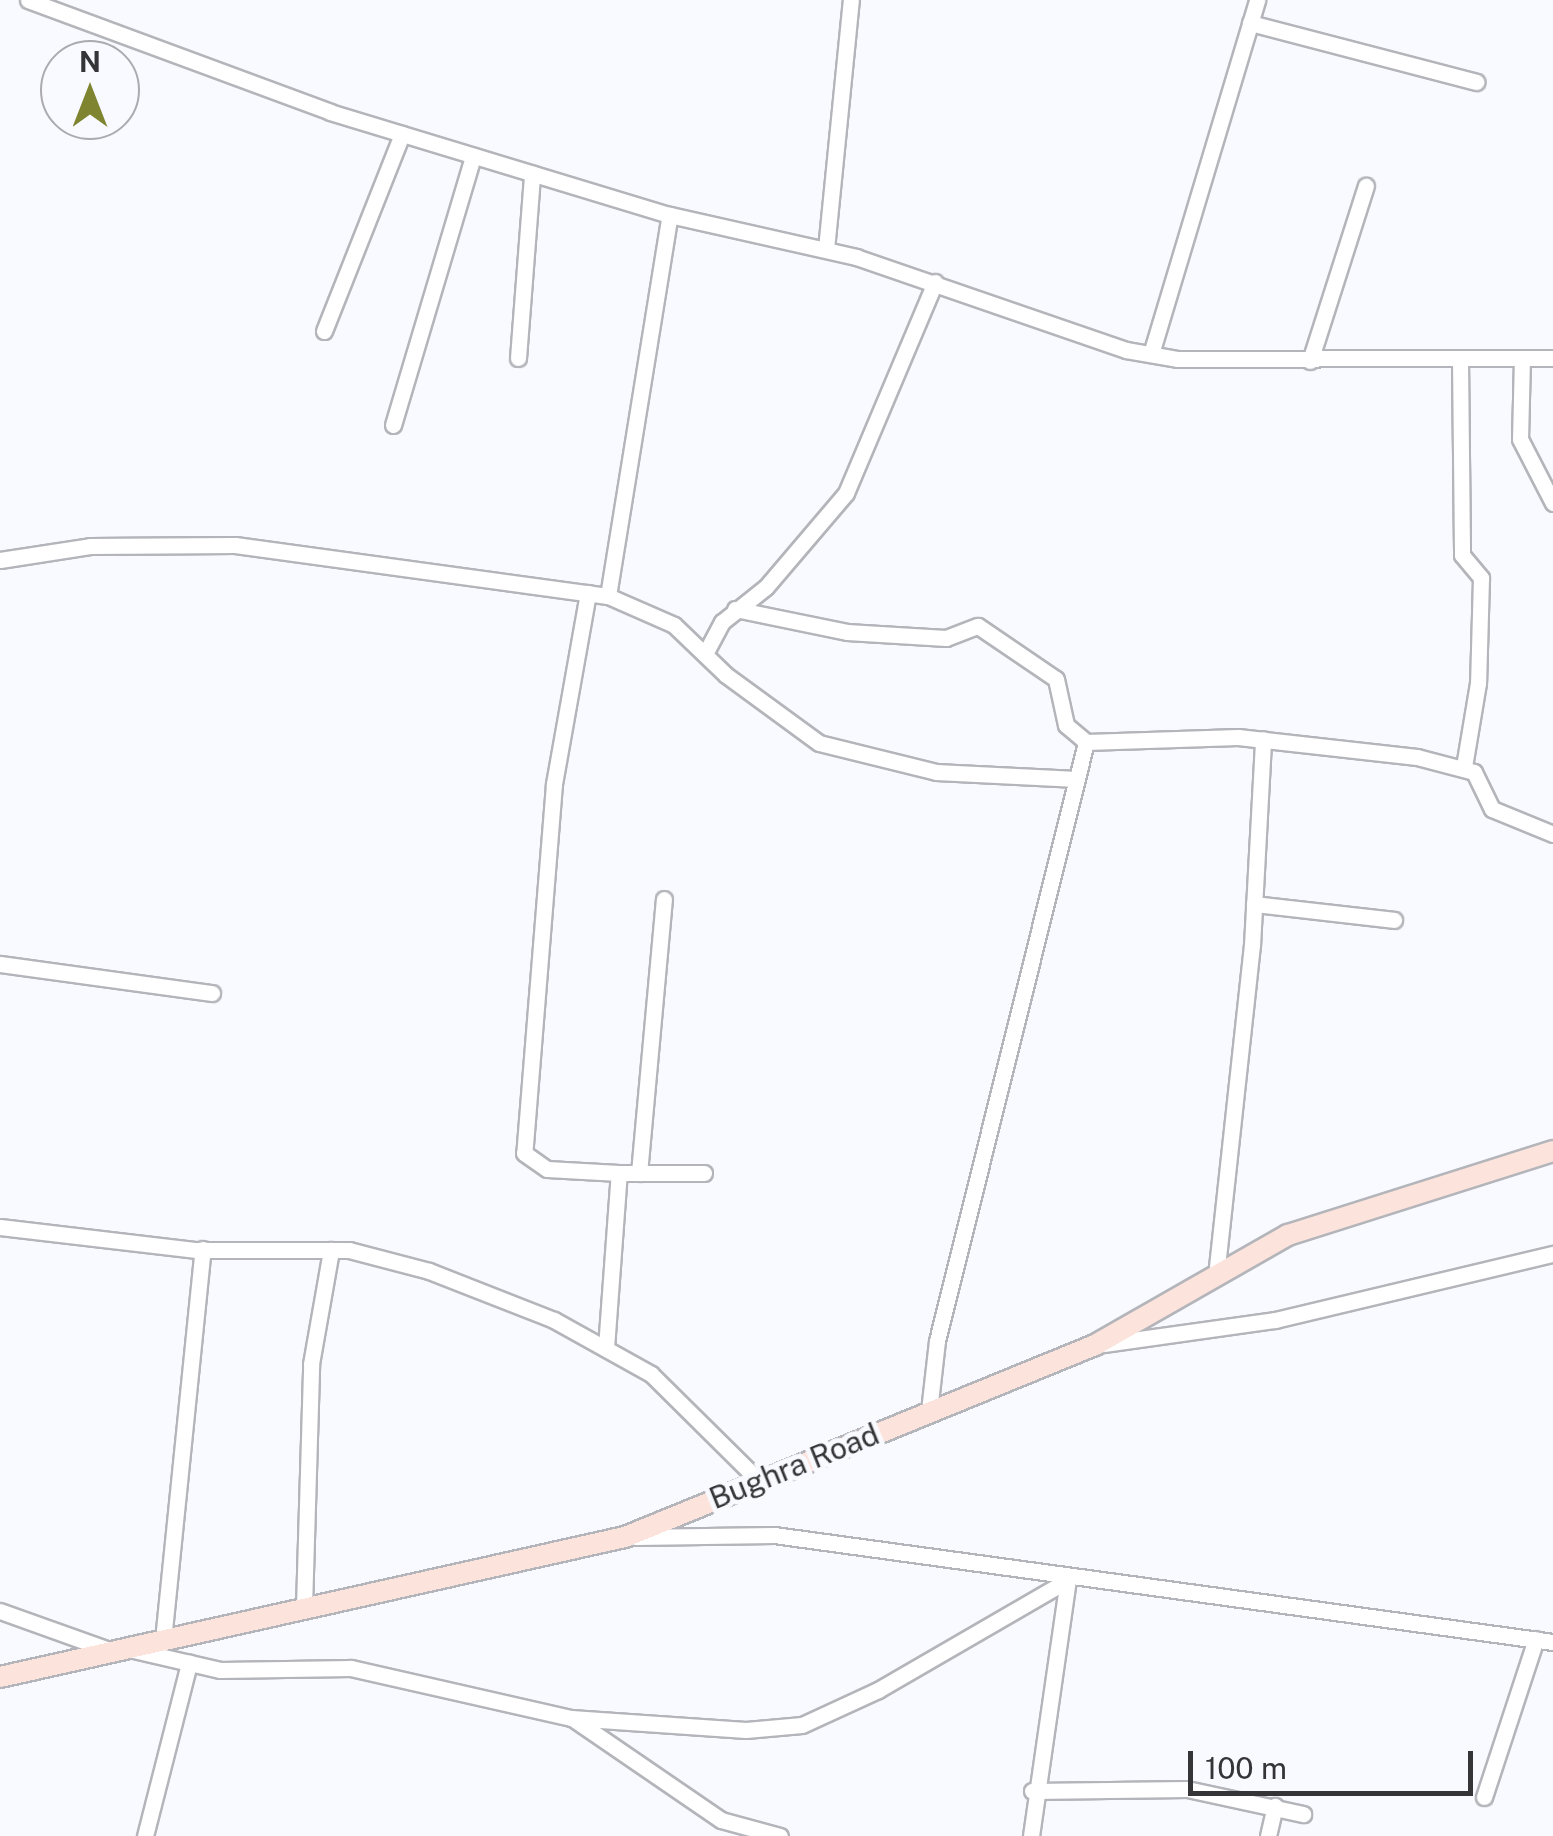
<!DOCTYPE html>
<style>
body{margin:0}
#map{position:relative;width:1553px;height:1836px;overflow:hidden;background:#f9faff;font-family:"Public Sans",sans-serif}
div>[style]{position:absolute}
.roads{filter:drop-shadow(2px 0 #b4b5ba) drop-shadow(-2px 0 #b4b5ba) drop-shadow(0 2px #b4b5ba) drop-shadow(0 -2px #b4b5ba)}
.street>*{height:15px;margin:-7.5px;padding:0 7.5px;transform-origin:7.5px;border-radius:7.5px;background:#fff}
.secondary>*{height:20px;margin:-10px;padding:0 10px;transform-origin:10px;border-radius:10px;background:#fce4dc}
span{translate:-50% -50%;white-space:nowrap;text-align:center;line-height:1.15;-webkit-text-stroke:10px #f9faff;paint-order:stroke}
.street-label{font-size:30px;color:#353537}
.north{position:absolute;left:40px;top:40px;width:100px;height:100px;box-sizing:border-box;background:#f9faff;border:2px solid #ababaf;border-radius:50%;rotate:0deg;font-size:28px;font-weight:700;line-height:40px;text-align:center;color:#353537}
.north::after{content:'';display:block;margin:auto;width:35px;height:45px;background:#7e842f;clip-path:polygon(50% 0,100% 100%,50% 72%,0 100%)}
.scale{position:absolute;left:1188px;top:1751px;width:285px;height:45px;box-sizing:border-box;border:5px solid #353537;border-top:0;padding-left:12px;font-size:30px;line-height:35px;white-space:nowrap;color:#353537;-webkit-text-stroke:8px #f9faff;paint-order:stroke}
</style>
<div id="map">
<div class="roads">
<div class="street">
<i style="left:28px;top:0;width:322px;rotate:20.3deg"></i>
<i style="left:330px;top:112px;width:355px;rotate:16.9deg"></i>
<i style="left:670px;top:215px;width:191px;rotate:12.7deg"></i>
<i style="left:856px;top:257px;width:286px;rotate:19deg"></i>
<i style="left:1126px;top:350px;width:53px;rotate:9.8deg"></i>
<i style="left:1178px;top:359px;width:375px;rotate:-0.2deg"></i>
<i style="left:1250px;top:23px;width:234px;rotate:14.6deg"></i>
<i style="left:826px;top:249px;width:250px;rotate:-84.3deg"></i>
<i style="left:324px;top:331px;width:212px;rotate:-68.4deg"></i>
<i style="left:1151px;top:354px;width:370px;rotate:-73.3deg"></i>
<i style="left:518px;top:358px;width:185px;rotate:-85.6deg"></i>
<i style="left:1522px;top:358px;width:81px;rotate:91.4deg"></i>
<i style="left:1520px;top:439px;width:72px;rotate:62.7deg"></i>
<i style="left:1460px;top:359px;width:196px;rotate:89.4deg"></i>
<i style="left:1462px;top:555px;width:30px;rotate:50deg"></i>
<i style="left:1481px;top:578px;width:105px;rotate:91.6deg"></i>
<i style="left:1478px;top:683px;width:85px;rotate:99.5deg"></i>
<i style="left:1310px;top:361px;width:184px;rotate:-72.3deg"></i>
<i style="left:393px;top:425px;width:281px;rotate:-73.4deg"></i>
<i style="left:0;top:560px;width:91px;rotate:-8.8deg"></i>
<i style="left:90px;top:546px;width:145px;rotate:-0.4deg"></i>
<i style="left:235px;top:545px;width:376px;rotate:7.8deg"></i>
<i style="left:608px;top:596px;width:72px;rotate:23.7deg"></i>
<i style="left:674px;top:625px;width:72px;rotate:43.9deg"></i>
<i style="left:726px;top:675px;width:115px;rotate:36.2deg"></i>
<i style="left:819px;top:743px;width:121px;rotate:13.9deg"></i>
<i style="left:936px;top:772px;width:141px;rotate:2.8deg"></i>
<i style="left:588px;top:593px;width:194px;rotate:100.1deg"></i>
<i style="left:554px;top:784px;width:370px;rotate:94.6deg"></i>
<i style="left:524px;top:1153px;width:28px;rotate:35deg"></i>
<i style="left:547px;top:1169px;width:72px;rotate:3.2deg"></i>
<i style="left:608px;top:596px;width:386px;rotate:-80.8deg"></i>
<i style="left:735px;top:609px;width:114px;rotate:11.6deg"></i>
<i style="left:847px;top:632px;width:99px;rotate:3.5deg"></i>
<i style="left:946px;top:638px;width:34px;rotate:-21deg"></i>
<i style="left:978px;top:626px;width:94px;rotate:34.2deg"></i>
<i style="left:1056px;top:679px;width:47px;rotate:77.7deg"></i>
<i style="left:1066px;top:725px;width:26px;rotate:40deg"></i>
<i style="left:706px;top:652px;width:34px;rotate:-62deg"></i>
<i style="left:722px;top:622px;width:56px;rotate:-38.5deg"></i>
<i style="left:766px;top:587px;width:123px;rotate:-49.6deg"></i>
<i style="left:846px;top:493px;width:229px;rotate:-67.1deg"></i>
<i style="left:1254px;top:904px;width:141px;rotate:6.5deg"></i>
<i style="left:0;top:964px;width:214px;rotate:7.8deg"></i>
<i style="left:639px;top:1173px;width:65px"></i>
<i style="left:0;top:1227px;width:198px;rotate:6.7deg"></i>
<i style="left:197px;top:1250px;width:152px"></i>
<i style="left:349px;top:1250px;width:83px;rotate:14.7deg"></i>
<i style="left:429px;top:1271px;width:134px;rotate:21.4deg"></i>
<i style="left:554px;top:1320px;width:111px;rotate:29.1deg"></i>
<i style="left:651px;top:1374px;width:149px;rotate:44.7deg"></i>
<i style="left:1216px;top:1276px;width:333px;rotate:-83.8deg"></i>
<i style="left:1252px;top:945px;width:206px;rotate:-86.9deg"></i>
<i style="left:1104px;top:1344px;width:173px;rotate:-8deg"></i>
<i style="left:1275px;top:1320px;width:286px;rotate:-13.4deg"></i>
<i style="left:606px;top:1348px;width:175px;rotate:-85.8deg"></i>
<i style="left:619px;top:1173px;width:20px"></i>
<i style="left:639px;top:1173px;width:275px;rotate:-84.8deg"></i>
<i style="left:929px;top:1411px;width:70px;rotate:-83.5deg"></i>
<i style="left:937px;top:1341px;width:617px;rotate:-76.03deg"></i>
<i style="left:1086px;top:742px;width:152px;rotate:-1.9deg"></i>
<i style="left:1238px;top:737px;width:180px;rotate:6.4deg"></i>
<i style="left:1417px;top:757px;width:59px;rotate:14.7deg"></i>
<i style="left:1474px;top:772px;width:41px;rotate:64.1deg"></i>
<i style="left:1492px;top:809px;width:66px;rotate:22.3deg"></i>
<i style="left:635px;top:1537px;width:139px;rotate:-0.8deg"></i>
<i style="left:774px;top:1535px;width:786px;rotate:7.82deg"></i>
<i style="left:304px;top:1607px;width:243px;rotate:-88.3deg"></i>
<i style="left:311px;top:1364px;width:116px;rotate:-80deg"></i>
<i style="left:0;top:1611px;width:119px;rotate:19.7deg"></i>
<i style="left:163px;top:1640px;width:393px;rotate:-84.2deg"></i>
<i style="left:129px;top:1649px;width:93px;rotate:13deg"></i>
<i style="left:220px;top:1670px;width:131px;rotate:-0.9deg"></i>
<i style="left:351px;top:1668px;width:226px;rotate:12.8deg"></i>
<i style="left:571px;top:1718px;width:175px;rotate:3.9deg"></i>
<i style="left:746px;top:1730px;width:56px;rotate:-5.1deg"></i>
<i style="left:802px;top:1725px;width:84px;rotate:-24.7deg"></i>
<i style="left:878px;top:1690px;width:220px;rotate:-30.1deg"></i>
<i style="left:575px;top:1720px;width:177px;rotate:34.4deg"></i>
<i style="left:721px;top:1820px;width:61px;rotate:15.2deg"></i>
<i style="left:1032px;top:1791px;width:155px;rotate:-0.7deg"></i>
<i style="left:1187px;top:1789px;width:119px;rotate:12.2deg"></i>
<i style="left:1484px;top:1797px;width:166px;rotate:-71.8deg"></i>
<i style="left:145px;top:1836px;width:179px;rotate:-75.7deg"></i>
<i style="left:1031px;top:1836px;width:259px;rotate:-81.8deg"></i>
<i style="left:1268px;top:1836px;width:31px;rotate:-77deg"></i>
</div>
<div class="secondary">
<i style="left:0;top:1677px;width:640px;rotate:-12.63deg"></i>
<i style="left:625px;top:1537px;width:508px;rotate:-22.22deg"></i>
<i style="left:1095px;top:1345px;width:222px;rotate:-29.7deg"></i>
<i style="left:1288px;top:1235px;width:278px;rotate:-17.6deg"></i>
</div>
</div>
<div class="street-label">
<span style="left:794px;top:1466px;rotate:-22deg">Bughra Road</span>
</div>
<div class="north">N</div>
<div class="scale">100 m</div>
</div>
